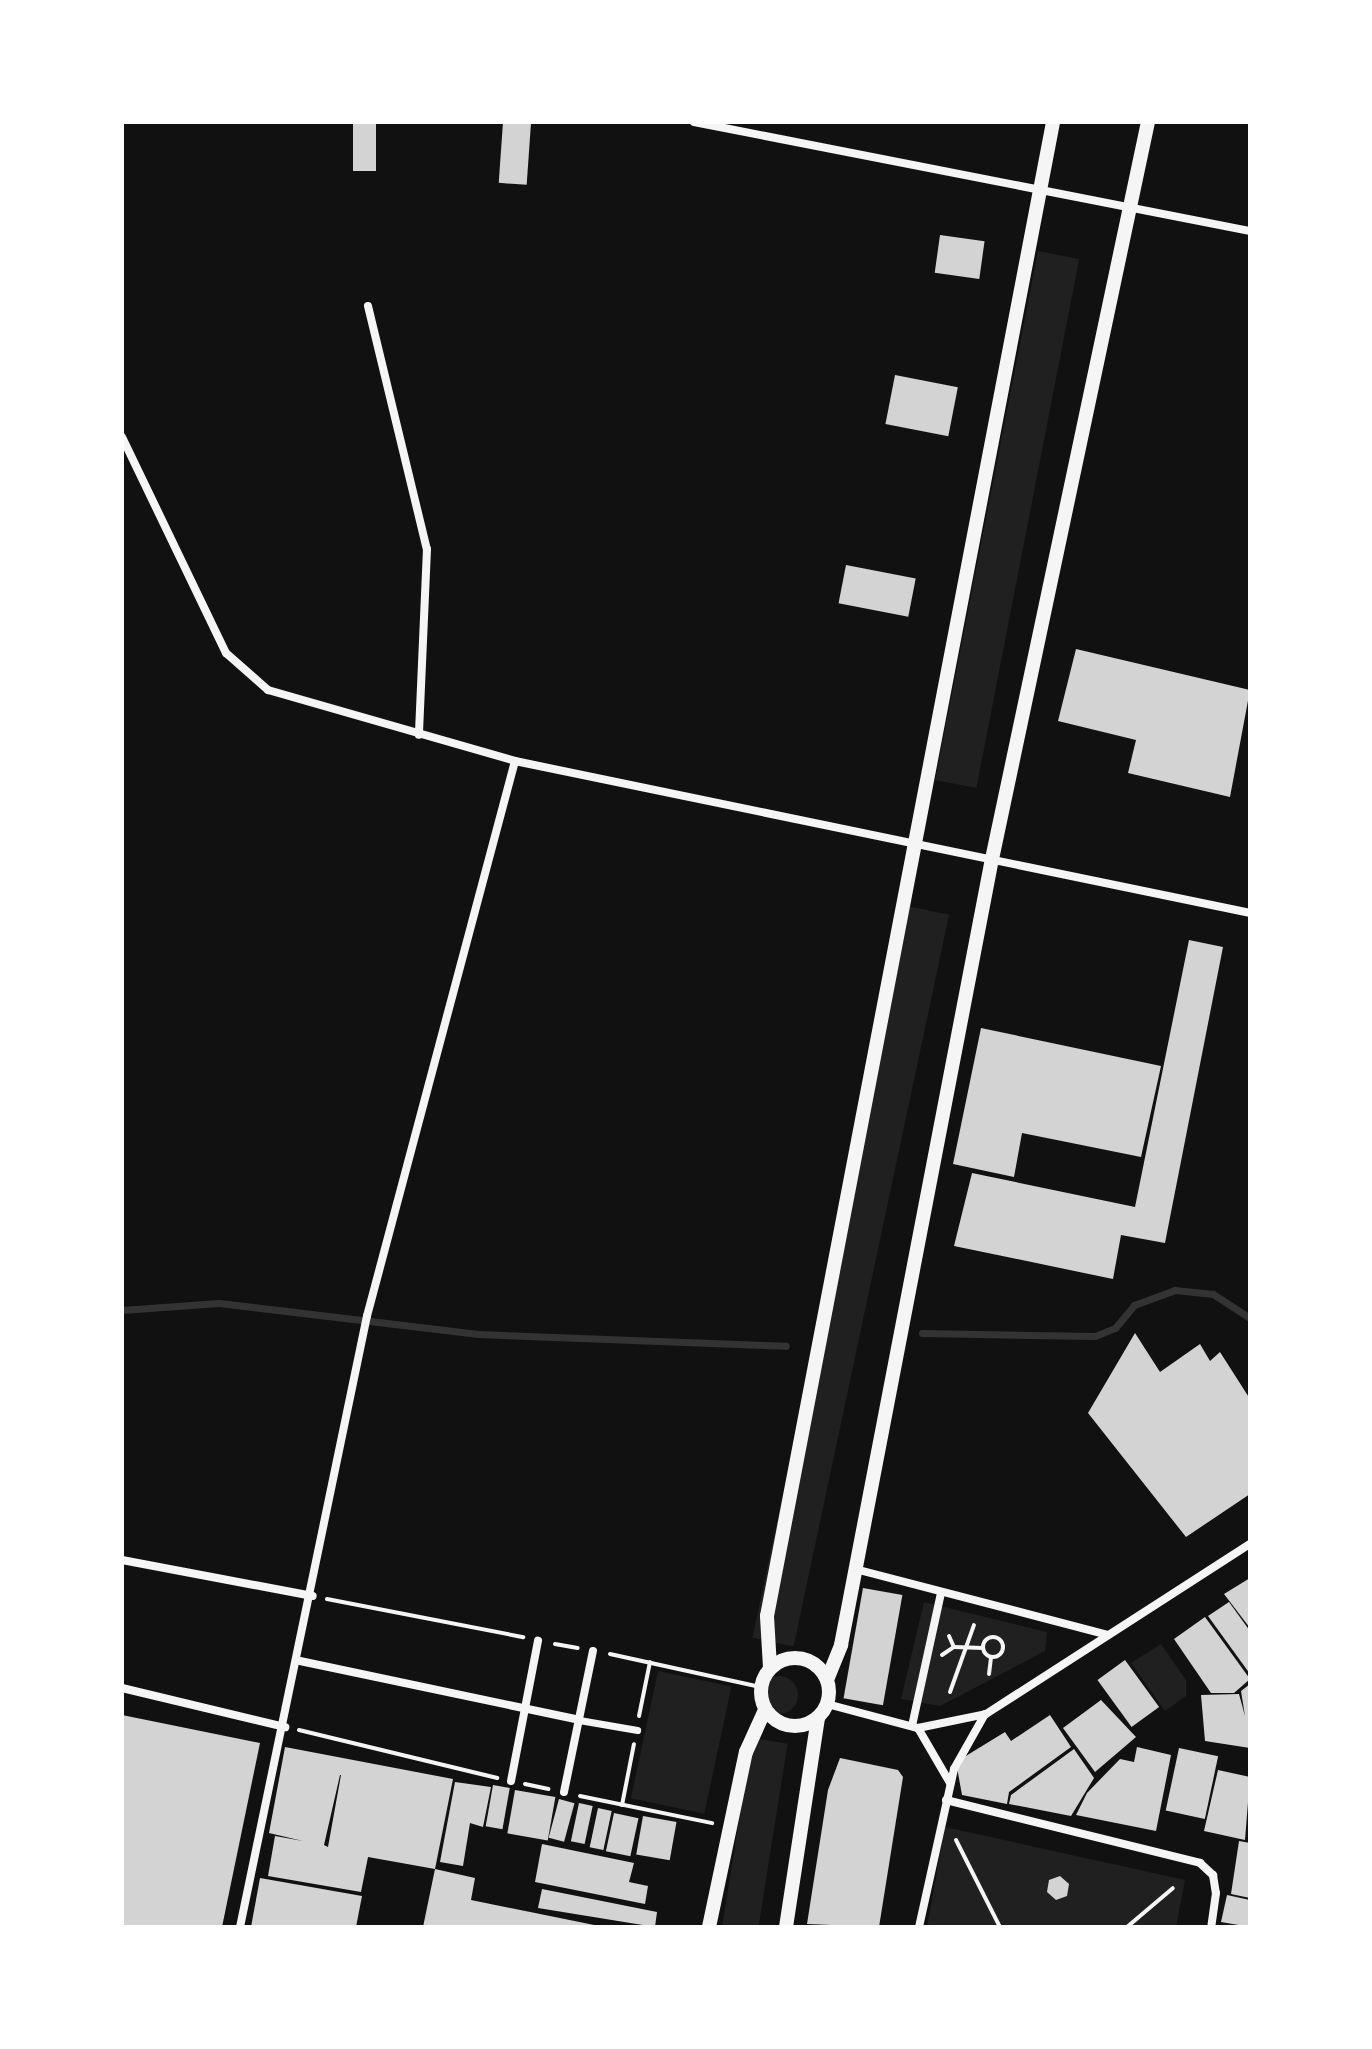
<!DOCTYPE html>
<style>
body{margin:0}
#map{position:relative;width:1372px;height:2049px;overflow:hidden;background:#111;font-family:Manrope,sans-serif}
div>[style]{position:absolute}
.green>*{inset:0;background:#202020;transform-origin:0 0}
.round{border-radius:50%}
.stream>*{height:7px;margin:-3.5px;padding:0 3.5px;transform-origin:3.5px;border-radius:3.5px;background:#333}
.building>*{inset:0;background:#d3d3d3;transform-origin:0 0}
.path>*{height:4px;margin:-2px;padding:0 2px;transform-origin:2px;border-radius:2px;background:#f5f5f5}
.path>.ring{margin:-2px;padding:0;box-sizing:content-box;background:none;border:4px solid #f5f5f5;border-radius:50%}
.pedestrian>*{height:7px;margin:-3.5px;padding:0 3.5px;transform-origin:3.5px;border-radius:3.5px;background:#f5f5f5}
.minor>*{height:8px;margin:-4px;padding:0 4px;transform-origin:4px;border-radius:4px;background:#f5f5f5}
.tertiary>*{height:14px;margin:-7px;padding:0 7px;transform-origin:7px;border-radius:7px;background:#f5f5f5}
.tertiary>.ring{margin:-7px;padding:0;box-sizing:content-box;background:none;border:14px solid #f5f5f5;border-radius:50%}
span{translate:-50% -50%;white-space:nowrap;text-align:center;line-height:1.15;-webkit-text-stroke:7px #fff;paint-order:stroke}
.frame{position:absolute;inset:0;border:124px solid #fff;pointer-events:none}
</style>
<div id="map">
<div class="green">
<i style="left:1038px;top:251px;width:42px;height:539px;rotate:11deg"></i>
<i style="left:908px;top:906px;width:42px;height:748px;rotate:12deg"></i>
<i style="clip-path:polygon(924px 1602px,1047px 1632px,1045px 1651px,940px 1706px,901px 1699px)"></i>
<i style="clip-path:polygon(1161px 1644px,1186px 1680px,1186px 1696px,1165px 1711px,1131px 1663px)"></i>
<i style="left:658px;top:1671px;width:75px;height:130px;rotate:12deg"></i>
<i class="round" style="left:760px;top:1676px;width:38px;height:38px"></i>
<i style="left:752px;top:1738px;width:36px;height:192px;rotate:9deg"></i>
<i style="clip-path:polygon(945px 1827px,1185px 1880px,1176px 1927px,927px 1927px)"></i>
</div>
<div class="stream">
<i style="left:122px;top:1310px;width:97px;rotate:-4.1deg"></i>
<i style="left:219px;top:1303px;width:261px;rotate:6.8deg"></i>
<i style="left:478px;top:1334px;width:308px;rotate:2.2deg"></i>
<i style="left:922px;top:1333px;width:173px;rotate:1deg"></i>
<i style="left:1095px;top:1336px;width:22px;rotate:-22deg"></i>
<i style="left:1115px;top:1328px;width:30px;rotate:-50deg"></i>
<i style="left:1134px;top:1305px;width:44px;rotate:-20.1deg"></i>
<i style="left:1175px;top:1290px;width:38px;rotate:6deg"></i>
<i style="left:1213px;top:1294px;width:44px;rotate:33deg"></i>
</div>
<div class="building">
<i style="left:353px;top:122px;width:23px;height:49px"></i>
<i style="left:503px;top:122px;width:28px;height:61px;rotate:4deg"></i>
<i style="left:940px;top:235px;width:45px;height:38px;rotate:8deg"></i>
<i style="left:895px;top:375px;width:64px;height:50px;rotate:11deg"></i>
<i style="left:846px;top:565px;width:71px;height:39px;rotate:11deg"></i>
<i style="clip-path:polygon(1076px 649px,1250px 690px,1230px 797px,1128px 773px,1136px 740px,1058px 721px)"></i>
<i style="clip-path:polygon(1189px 940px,1223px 947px,1165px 1243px,1121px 1235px,1113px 1279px,954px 1246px,972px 1173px,1135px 1207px)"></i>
<i style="clip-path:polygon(981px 1028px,1161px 1066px,1141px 1157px,1022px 1133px,1014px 1177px,953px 1164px)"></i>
<i style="clip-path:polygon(1135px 1333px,1160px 1372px,1200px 1344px,1210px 1361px,1220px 1352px,1250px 1399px,1250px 1494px,1186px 1537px,1088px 1413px)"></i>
<i style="clip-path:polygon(1250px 1578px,1250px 1628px,1224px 1594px)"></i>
<i style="left:863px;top:1588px;width:40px;height:112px;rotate:10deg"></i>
<i style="clip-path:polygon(1229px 1602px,1250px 1631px,1250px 1674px,1208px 1616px)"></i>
<i style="clip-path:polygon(1205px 1617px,1250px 1679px,1234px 1693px,1211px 1693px,1174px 1639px)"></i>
<i style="left:1125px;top:1660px;width:58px;height:34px;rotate:54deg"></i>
<i style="clip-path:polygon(1250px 1684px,1250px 1748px,1205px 1741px,1201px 1695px,1239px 1694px,1245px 1716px,1241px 1691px)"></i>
<i style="clip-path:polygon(1101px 1700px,1136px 1737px,1095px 1772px,1063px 1728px)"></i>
<i style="clip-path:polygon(122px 1715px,260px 1743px,222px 1927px,122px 1927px)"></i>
<i style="clip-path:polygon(1050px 1715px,1071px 1747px,1009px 1792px,1007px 1804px,962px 1795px,956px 1762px,1005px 1732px,1011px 1741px)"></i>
<i style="clip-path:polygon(evenodd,285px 1747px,453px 1779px,435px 1869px,368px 1857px,361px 1892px,268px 1876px,275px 1836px,303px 1841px,269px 1833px,285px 1747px,340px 1775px,341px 1775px,328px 1847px,324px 1845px,340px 1775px)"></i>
<i style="clip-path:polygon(1137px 1747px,1171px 1755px,1156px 1831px,1076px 1815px,1087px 1793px,1120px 1759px,1134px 1762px)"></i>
<i style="left:1179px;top:1748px;width:40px;height:64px;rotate:12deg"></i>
<i style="clip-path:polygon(1074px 1749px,1094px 1778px,1071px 1816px,1009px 1804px,1011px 1795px)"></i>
<i style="clip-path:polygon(840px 1758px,898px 1770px,903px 1777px,879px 1927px,807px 1924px,828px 1790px)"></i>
<i style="clip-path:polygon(1218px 1770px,1250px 1777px,1245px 1840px,1204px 1831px)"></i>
<i style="clip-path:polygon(455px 1782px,491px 1787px,483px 1827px,470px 1823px,463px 1866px,440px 1862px)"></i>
<i style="left:493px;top:1785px;width:17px;height:42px;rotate:10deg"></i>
<i style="left:515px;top:1790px;width:41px;height:44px;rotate:10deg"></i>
<i style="left:559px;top:1799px;width:16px;height:40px;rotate:15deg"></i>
<i style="left:579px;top:1803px;width:14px;height:39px;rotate:12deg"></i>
<i style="left:598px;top:1808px;width:14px;height:40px;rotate:12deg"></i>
<i style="left:614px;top:1813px;width:25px;height:39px;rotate:12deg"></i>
<i style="left:643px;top:1816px;width:34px;height:39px;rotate:10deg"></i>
<i style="clip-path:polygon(1239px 1841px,1250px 1843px,1250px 1898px,1231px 1894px)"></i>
<i style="clip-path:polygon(542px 1844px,634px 1863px,629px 1882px,648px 1886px,645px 1904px,535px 1882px)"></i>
<i style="clip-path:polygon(435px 1869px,475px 1878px,471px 1900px,604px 1927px,423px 1927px)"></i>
<i style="clip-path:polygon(1060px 1876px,1069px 1884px,1067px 1896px,1056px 1900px,1047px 1892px,1049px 1880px)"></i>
<i style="clip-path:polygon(260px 1878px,362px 1896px,356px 1927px,251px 1927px)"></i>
<i style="clip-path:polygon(542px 1889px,657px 1912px,655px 1927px,538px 1908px)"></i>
<i style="clip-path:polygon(1227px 1895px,1250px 1900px,1250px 1927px,1221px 1922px)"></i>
</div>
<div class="path">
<i style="left:327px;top:1599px;width:200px;rotate:11deg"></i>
<i style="left:949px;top:1636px;width:12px;rotate:66deg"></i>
<i class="ring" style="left:983px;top:1637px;width:16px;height:16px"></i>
<i style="left:555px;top:1644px;width:23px;rotate:10deg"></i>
<i style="left:610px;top:1654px;width:154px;rotate:12.4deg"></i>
<i style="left:942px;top:1655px;width:14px;rotate:-34deg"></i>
<i style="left:954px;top:1647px;width:29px;rotate:2deg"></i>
<i style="left:989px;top:1674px;width:17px;rotate:-83deg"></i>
<i style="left:950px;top:1692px;width:71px;rotate:-70.3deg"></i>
<i style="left:639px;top:1716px;width:55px;rotate:-78.5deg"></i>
<i style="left:299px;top:1730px;width:204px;rotate:13.6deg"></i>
<i style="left:525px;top:1784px;width:24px;rotate:12deg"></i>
<i style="left:580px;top:1796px;width:135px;rotate:11.6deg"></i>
<i style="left:622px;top:1805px;width:62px;rotate:-78.9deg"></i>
<i style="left:956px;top:1840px;width:97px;rotate:63.2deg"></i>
<i style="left:1127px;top:1927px;width:60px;rotate:-40.3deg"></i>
</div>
<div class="pedestrian">
<i style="left:579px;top:1720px;width:59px;rotate:9.8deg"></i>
</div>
<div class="minor">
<i style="left:694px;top:122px;width:567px;rotate:11.09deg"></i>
<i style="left:368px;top:306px;width:250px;rotate:76.4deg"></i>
<i style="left:427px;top:549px;width:186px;rotate:92.5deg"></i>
<i style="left:122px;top:437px;width:240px;rotate:64.3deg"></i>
<i style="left:226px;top:653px;width:56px;rotate:41.4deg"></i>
<i style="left:268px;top:690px;width:257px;rotate:16deg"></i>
<i style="left:515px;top:761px;width:751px;rotate:11.68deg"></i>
<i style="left:122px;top:1560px;width:194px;rotate:10.7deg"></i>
<i style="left:855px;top:1569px;width:261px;rotate:14.6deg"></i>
<i style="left:300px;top:1661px;width:285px;rotate:11.9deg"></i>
<i style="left:122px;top:1688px;width:168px;rotate:13.5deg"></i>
<i style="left:827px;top:1704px;width:94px;rotate:14.8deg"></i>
<i style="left:918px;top:1728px;width:69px;rotate:-11.6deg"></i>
<i style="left:986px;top:1714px;width:314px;rotate:-32.8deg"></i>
<i style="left:912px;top:1726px;width:136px;rotate:-77.7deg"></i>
<i style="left:918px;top:1728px;width:64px;rotate:59.8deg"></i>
<i style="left:511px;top:1781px;width:143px;rotate:-79.1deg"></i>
<i style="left:564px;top:1792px;width:144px;rotate:-78.4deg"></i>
<i style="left:946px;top:1800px;width:262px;rotate:13.9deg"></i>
<i style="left:1200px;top:1863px;width:18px;rotate:43deg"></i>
<i style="left:1213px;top:1875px;width:18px;rotate:81deg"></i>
<i style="left:1216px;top:1893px;width:34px;rotate:98deg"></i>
<i style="left:240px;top:1927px;width:624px;rotate:-78.26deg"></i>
<i style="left:367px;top:1316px;width:574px;rotate:-75.07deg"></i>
<i style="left:919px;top:1927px;width:162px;rotate:-77.5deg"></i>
<i style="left:954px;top:1769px;width:63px;rotate:-60.6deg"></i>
</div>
<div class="tertiary">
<i class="ring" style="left:761px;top:1658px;width:54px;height:54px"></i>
<i style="left:770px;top:1667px;width:51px;rotate:-93.4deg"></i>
<i style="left:767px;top:1616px;width:1521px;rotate:-79.16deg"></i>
<i style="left:827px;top:1680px;width:38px;rotate:-68deg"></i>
<i style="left:841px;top:1645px;width:800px;rotate:-79.13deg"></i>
<i style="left:992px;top:859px;width:753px;rotate:-78.05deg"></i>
<i style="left:709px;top:1927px;width:179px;rotate:-78.1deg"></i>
<i style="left:746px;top:1752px;width:46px;rotate:-65.7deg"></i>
<i style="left:786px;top:1927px;width:211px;rotate:-81.3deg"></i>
</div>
<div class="frame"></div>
</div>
